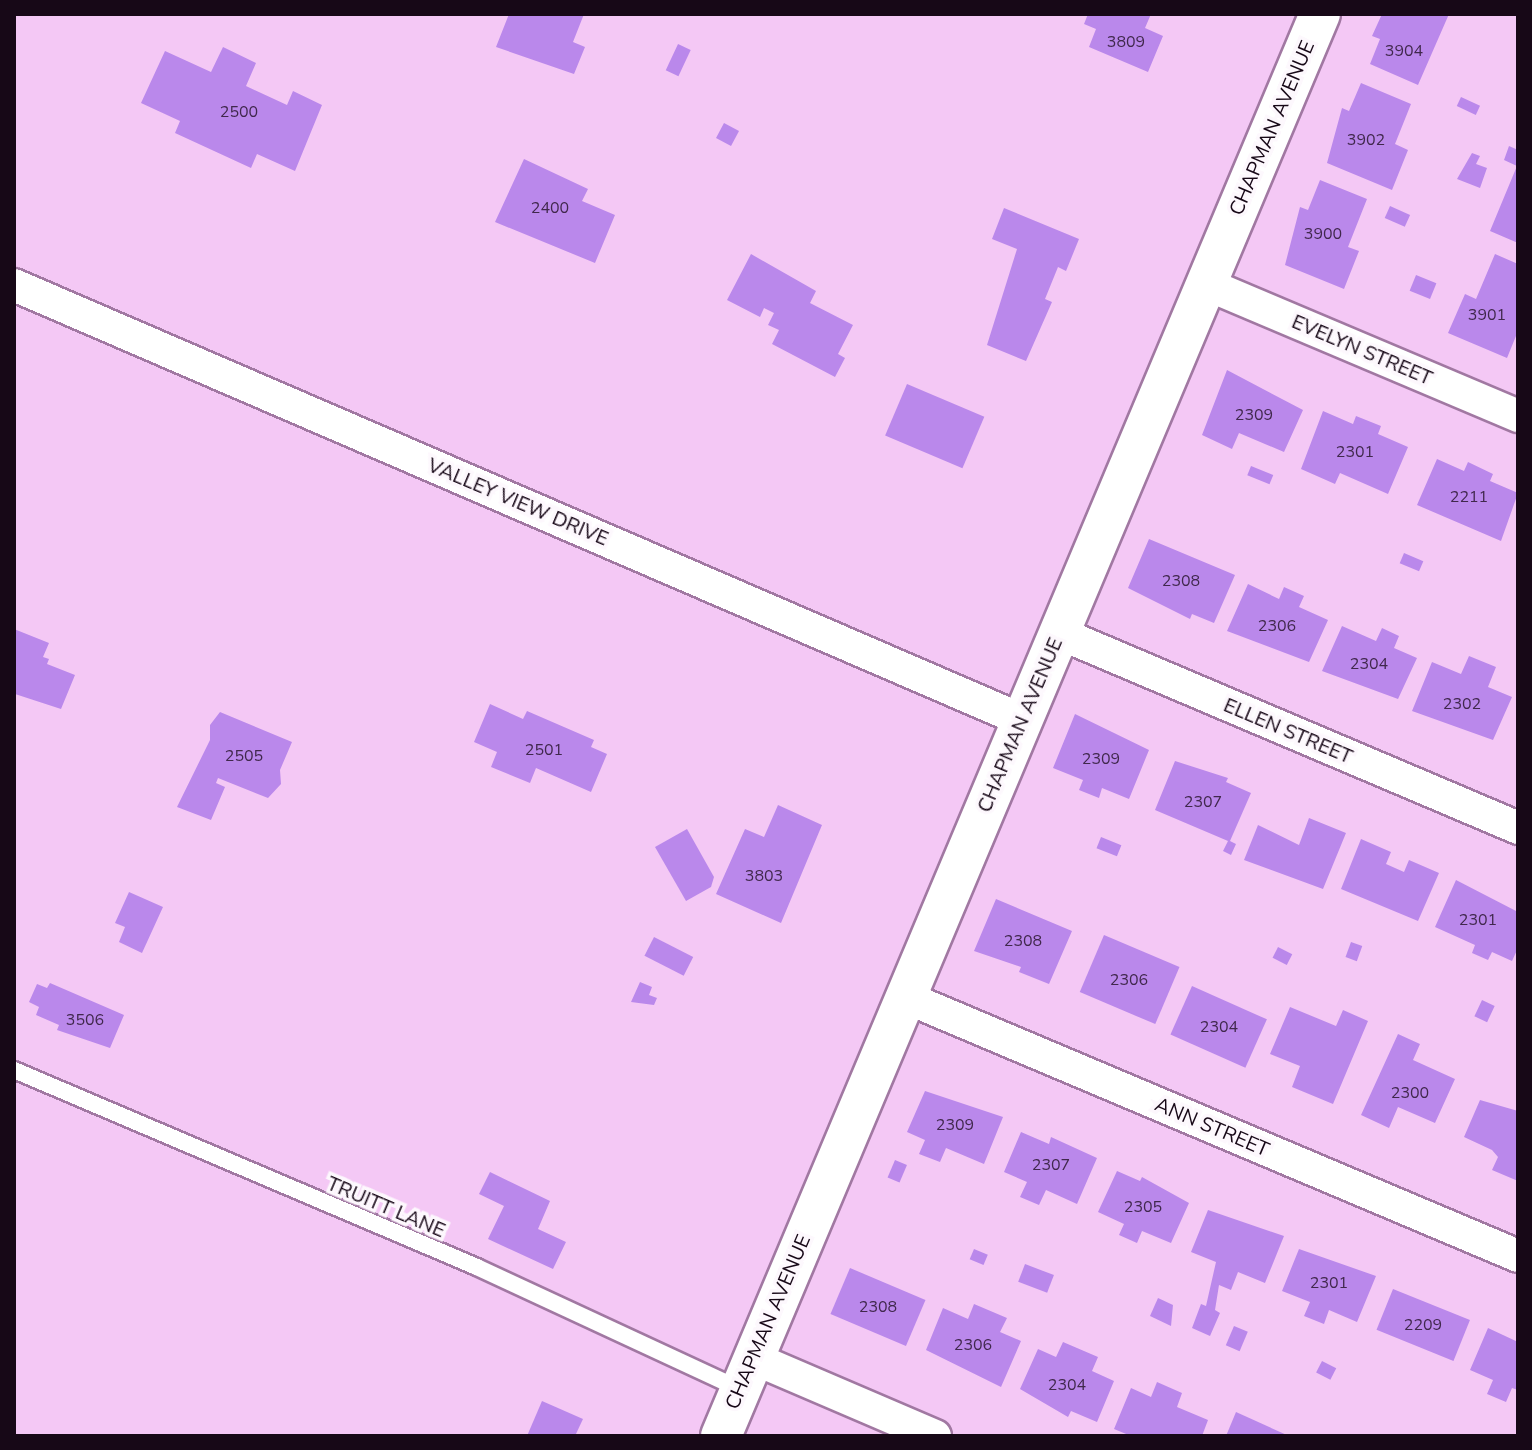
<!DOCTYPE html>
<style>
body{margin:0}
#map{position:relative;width:1532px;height:1450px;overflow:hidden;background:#f4c8f5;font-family:"Nunito Sans",sans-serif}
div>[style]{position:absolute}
.building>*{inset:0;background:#ba88eb;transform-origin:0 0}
.roads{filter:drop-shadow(2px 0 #a178a2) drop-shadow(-2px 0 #a178a2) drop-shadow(0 2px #a178a2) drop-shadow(0 -2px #a178a2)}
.service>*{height:16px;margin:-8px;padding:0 8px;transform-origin:8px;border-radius:8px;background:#fff}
.minor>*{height:32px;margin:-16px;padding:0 16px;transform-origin:16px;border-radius:16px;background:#fff}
.tertiary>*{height:40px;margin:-20px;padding:0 20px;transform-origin:20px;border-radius:20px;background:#fff}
span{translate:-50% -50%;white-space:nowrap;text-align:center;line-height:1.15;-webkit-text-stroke:7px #fdf8fd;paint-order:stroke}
.number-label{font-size:16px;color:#40284c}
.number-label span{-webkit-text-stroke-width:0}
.street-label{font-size:20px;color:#170817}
.frame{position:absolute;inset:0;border:16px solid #170817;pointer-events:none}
</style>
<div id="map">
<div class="building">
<i style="clip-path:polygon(509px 14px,584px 14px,573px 42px,585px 47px,574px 74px,496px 47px)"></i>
<i style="clip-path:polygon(1088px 14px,1151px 14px,1145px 28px,1163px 36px,1148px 72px,1089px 47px,1096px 29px,1084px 24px)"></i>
<i style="clip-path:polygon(1382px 14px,1449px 14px,1418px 85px,1370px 64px,1380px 39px,1372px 36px)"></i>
<i style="left:678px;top:44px;width:14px;height:29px;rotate:25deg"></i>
<i style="clip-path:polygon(223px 47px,256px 63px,246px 86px,287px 105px,293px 91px,322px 105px,295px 171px,257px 154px,251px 168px,175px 133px,180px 121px,141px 103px,165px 51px,211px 72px)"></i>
<i style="clip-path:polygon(1361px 83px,1411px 104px,1395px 144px,1408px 150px,1392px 190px,1327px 163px,1342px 108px,1349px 111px)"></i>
<i style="left:1461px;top:97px;width:21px;height:10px;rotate:25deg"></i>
<i style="left:724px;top:123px;width:17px;height:17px;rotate:28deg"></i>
<i style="clip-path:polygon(1509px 146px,1518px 150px,1518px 243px,1490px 231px,1517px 166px,1504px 160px)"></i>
<i style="clip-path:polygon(1472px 153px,1480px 156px,1476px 164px,1487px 168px,1480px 188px,1457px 179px)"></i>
<i style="clip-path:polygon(524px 159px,588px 189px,582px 201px,615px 215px,595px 263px,495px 222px)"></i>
<i style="clip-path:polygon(1320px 180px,1367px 199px,1348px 247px,1359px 251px,1344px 289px,1285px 265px,1300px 207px,1308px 210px)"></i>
<i style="left:1390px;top:206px;width:22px;height:13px;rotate:24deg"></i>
<i style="clip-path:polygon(1004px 208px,1079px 239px,1066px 271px,1058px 267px,1045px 299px,1052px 302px,1026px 361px,987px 345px,1017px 249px,992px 239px)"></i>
<i style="clip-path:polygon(751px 254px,816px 291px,810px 303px,853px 325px,838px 354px,845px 358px,835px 377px,772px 344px,779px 330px,768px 325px,774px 313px,764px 308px,760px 317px,727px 300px)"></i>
<i style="clip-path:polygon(1495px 254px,1518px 264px,1518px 331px,1507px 358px,1448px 333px,1465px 294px,1476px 299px)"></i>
<i style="left:1416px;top:275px;width:22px;height:17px;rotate:22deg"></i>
<i style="clip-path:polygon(1227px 370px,1303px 410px,1284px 452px,1239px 433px,1232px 449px,1202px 435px)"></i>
<i style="left:907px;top:384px;width:84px;height:56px;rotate:23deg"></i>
<i style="clip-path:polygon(1323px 411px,1353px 424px,1356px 416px,1381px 426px,1378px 434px,1408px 447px,1388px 494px,1340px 473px,1335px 484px,1301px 469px)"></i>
<i style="clip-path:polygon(1437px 459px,1464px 471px,1468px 462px,1493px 474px,1490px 481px,1518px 493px,1501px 541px,1417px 505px)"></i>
<i style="left:1251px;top:466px;width:24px;height:10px;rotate:22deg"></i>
<i style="clip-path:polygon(1149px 539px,1235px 575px,1214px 623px,1192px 614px,1190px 619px,1128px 588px)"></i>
<i style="left:1404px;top:553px;width:21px;height:11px;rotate:23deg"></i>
<i style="clip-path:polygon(1248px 584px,1279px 599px,1284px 587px,1304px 596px,1299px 607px,1328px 620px,1309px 662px,1227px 631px)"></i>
<i style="clip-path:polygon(1342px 626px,1376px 641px,1382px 628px,1399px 636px,1394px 648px,1417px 658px,1398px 699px,1322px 671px)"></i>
<i style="clip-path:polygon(14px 629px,49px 643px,43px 657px,49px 659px,47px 664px,75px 675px,61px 709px,15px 694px)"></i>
<i style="clip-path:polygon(1469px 656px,1496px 667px,1488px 687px,1512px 697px,1493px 740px,1412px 711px,1432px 662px,1461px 674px)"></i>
<i style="clip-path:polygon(490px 704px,523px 719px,527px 711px,594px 740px,591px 747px,607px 754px,591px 792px,536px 768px,530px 783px,491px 767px,497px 752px,474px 742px)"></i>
<i style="clip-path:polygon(220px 712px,292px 742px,280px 770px,281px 784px,268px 798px,218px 778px,216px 783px,225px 787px,211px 820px,177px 807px,210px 740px,210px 725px)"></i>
<i style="clip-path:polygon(1075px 714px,1149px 750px,1129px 799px,1102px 788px,1099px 798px,1079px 790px,1083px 780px,1053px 768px)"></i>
<i style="clip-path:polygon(1175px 761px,1228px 778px,1226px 782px,1251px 793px,1230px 841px,1236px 844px,1231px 855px,1223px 851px,1228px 841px,1155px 810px)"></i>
<i style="clip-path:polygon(778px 805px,822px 825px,781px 923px,716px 894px,745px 829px,764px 837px)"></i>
<i style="clip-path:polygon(1309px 818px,1346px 833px,1323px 889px,1244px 860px,1258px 825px,1299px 845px)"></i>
<i style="clip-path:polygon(687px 829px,714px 877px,711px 887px,686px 901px,655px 847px)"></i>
<i style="left:1101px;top:837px;width:22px;height:12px;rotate:22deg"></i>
<i style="clip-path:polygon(1361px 839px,1391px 852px,1386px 864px,1404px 872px,1409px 860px,1439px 873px,1418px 921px,1341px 889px)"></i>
<i style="clip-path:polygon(1456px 880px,1518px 912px,1518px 948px,1512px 961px,1492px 952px,1488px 960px,1472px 953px,1475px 945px,1435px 927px)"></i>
<i style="clip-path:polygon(129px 892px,163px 907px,142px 953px,119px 942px,125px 927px,115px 923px)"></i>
<i style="clip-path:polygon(996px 899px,1072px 931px,1049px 984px,1019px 972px,1021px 967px,974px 951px)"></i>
<i style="left:1104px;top:935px;width:82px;height:62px;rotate:23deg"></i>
<i style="left:654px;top:937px;width:44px;height:21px;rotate:27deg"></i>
<i style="left:1351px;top:942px;width:12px;height:16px;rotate:20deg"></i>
<i style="left:1278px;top:947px;width:16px;height:12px;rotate:27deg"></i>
<i style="clip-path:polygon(640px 982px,652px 987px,649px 995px,657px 998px,654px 1005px,631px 1002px)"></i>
<i style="clip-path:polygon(50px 983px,124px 1015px,110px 1048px,57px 1030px,59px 1025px,36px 1015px,39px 1007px,29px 1002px,37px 984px,47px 988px)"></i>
<i style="left:1192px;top:986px;width:82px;height:53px;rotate:24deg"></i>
<i style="left:1482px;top:1000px;width:14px;height:18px;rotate:25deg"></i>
<i style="clip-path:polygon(1290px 1007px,1336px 1026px,1343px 1010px,1368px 1021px,1333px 1104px,1292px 1087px,1300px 1066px,1270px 1054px)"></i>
<i style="clip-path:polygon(1398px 1034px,1420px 1044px,1413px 1060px,1455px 1079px,1435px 1123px,1398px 1107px,1389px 1128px,1361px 1115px)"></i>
<i style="clip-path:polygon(925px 1091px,1003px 1117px,984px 1164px,946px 1148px,940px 1162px,919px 1154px,925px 1140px,907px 1132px)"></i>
<i style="clip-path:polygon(1480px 1100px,1518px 1111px,1518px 1181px,1492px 1170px,1498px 1157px,1492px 1150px,1464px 1137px)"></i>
<i style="clip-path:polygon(1021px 1132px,1049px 1144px,1051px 1137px,1097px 1158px,1077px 1204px,1046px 1190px,1039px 1205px,1020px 1197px,1027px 1182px,1004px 1172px)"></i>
<i style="left:895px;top:1160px;width:13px;height:19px;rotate:23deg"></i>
<i style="clip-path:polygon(1117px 1171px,1140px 1181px,1142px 1177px,1189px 1203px,1171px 1243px,1142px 1231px,1137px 1243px,1119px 1235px,1124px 1224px,1098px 1212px)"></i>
<i style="clip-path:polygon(490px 1172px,550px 1201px,538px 1229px,566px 1242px,553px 1269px,488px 1239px,504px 1206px,479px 1194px)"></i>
<i style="clip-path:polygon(1208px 1210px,1284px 1236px,1265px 1283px,1238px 1272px,1231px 1290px,1219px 1285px,1215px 1310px,1220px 1313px,1210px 1336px,1192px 1328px,1201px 1304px,1206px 1306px,1216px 1262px,1191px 1252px)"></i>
<i style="left:974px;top:1249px;width:15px;height:11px;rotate:23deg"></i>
<i style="clip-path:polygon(1299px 1249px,1376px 1276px,1357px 1322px,1329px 1310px,1324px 1324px,1304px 1316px,1310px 1302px,1282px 1291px)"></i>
<i style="left:1025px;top:1264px;width:31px;height:19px;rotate:21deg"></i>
<i style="left:850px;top:1268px;width:82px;height:50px;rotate:23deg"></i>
<i style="left:1393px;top:1289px;width:83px;height:44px;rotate:22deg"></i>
<i style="clip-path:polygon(1158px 1298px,1173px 1305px,1171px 1326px,1150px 1316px)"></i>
<i style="clip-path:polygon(974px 1304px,1007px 1318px,1000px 1332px,1021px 1341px,1001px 1387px,926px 1350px,943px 1308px,968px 1319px)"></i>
<i style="left:1234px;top:1326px;width:15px;height:21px;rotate:23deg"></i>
<i style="clip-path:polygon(1488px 1328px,1518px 1342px,1518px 1390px,1512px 1388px,1506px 1402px,1487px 1394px,1493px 1380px,1470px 1370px)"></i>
<i style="clip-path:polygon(1063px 1342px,1098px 1357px,1092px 1371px,1114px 1381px,1097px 1422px,1071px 1411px,1068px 1417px,1020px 1389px,1038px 1349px,1056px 1357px)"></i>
<i style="left:1322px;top:1361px;width:16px;height:13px;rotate:27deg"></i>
<i style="clip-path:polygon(1157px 1382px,1182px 1393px,1177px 1407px,1208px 1420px,1202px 1436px,1131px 1436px,1114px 1429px,1131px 1388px,1151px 1397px)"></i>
<i style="clip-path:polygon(542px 1401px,583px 1419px,575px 1436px,527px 1436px)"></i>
<i style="clip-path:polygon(1236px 1412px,1289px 1436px,1226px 1436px)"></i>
</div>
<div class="roads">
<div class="service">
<i style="left:14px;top:1070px;width:503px;rotate:23.05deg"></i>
<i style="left:477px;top:1267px;width:290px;rotate:24.9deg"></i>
</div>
<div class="minor">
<i style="left:1206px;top:284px;width:339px;rotate:22.9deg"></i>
<i style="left:14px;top:285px;width:1098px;rotate:23.34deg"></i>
<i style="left:1059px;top:633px;width:499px;rotate:23deg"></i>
<i style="left:905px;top:997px;width:665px;rotate:22.9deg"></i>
<i style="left:753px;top:1358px;width:198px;rotate:23.2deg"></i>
</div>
<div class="tertiary">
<i style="left:721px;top:1436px;width:1543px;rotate:-67.16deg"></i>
</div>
</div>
<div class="number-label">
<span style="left:1126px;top:42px">3809</span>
<span style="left:1404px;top:51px">3904</span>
<span style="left:239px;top:112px">2500</span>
<span style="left:1366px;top:140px">3902</span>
<span style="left:550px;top:208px">2400</span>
<span style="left:1323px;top:234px">3900</span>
<span style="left:1487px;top:315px">3901</span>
<span style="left:1254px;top:415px">2309</span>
<span style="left:1355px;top:452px">2301</span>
<span style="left:1469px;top:497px">2211</span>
<span style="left:1181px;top:581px">2308</span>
<span style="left:1277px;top:626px">2306</span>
<span style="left:1369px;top:664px">2304</span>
<span style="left:1462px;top:704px">2302</span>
<span style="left:544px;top:750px">2501</span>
<span style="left:244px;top:756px">2505</span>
<span style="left:1101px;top:759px">2309</span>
<span style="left:1203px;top:802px">2307</span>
<span style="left:764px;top:876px">3803</span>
<span style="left:1478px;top:920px">2301</span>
<span style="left:1023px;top:941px">2308</span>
<span style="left:1129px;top:980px">2306</span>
<span style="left:85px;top:1020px">3506</span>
<span style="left:1219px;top:1027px">2304</span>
<span style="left:1410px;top:1093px">2300</span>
<span style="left:955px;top:1125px">2309</span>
<span style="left:1051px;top:1165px">2307</span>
<span style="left:1143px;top:1207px">2305</span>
<span style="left:1329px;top:1283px">2301</span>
<span style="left:878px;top:1307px">2308</span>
<span style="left:1423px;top:1325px">2209</span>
<span style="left:973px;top:1345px">2306</span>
<span style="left:1067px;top:1385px">2304</span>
</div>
<div class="street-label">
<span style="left:1272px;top:128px;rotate:-67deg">CHAPMAN AVENUE</span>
<span style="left:1362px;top:350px;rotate:23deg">EVELYN STREET</span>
<span style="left:518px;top:502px;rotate:23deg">VALLEY VIEW DRIVE</span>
<span style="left:1020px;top:725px;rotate:-67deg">CHAPMAN AVENUE</span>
<span style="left:1288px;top:731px;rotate:23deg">ELLEN STREET</span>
<span style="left:1212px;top:1127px;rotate:23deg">ANN STREET</span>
<span style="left:386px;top:1207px;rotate:23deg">TRUITT LANE</span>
<span style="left:768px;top:1322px;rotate:-67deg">CHAPMAN AVENUE</span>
</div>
<div class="frame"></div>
</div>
